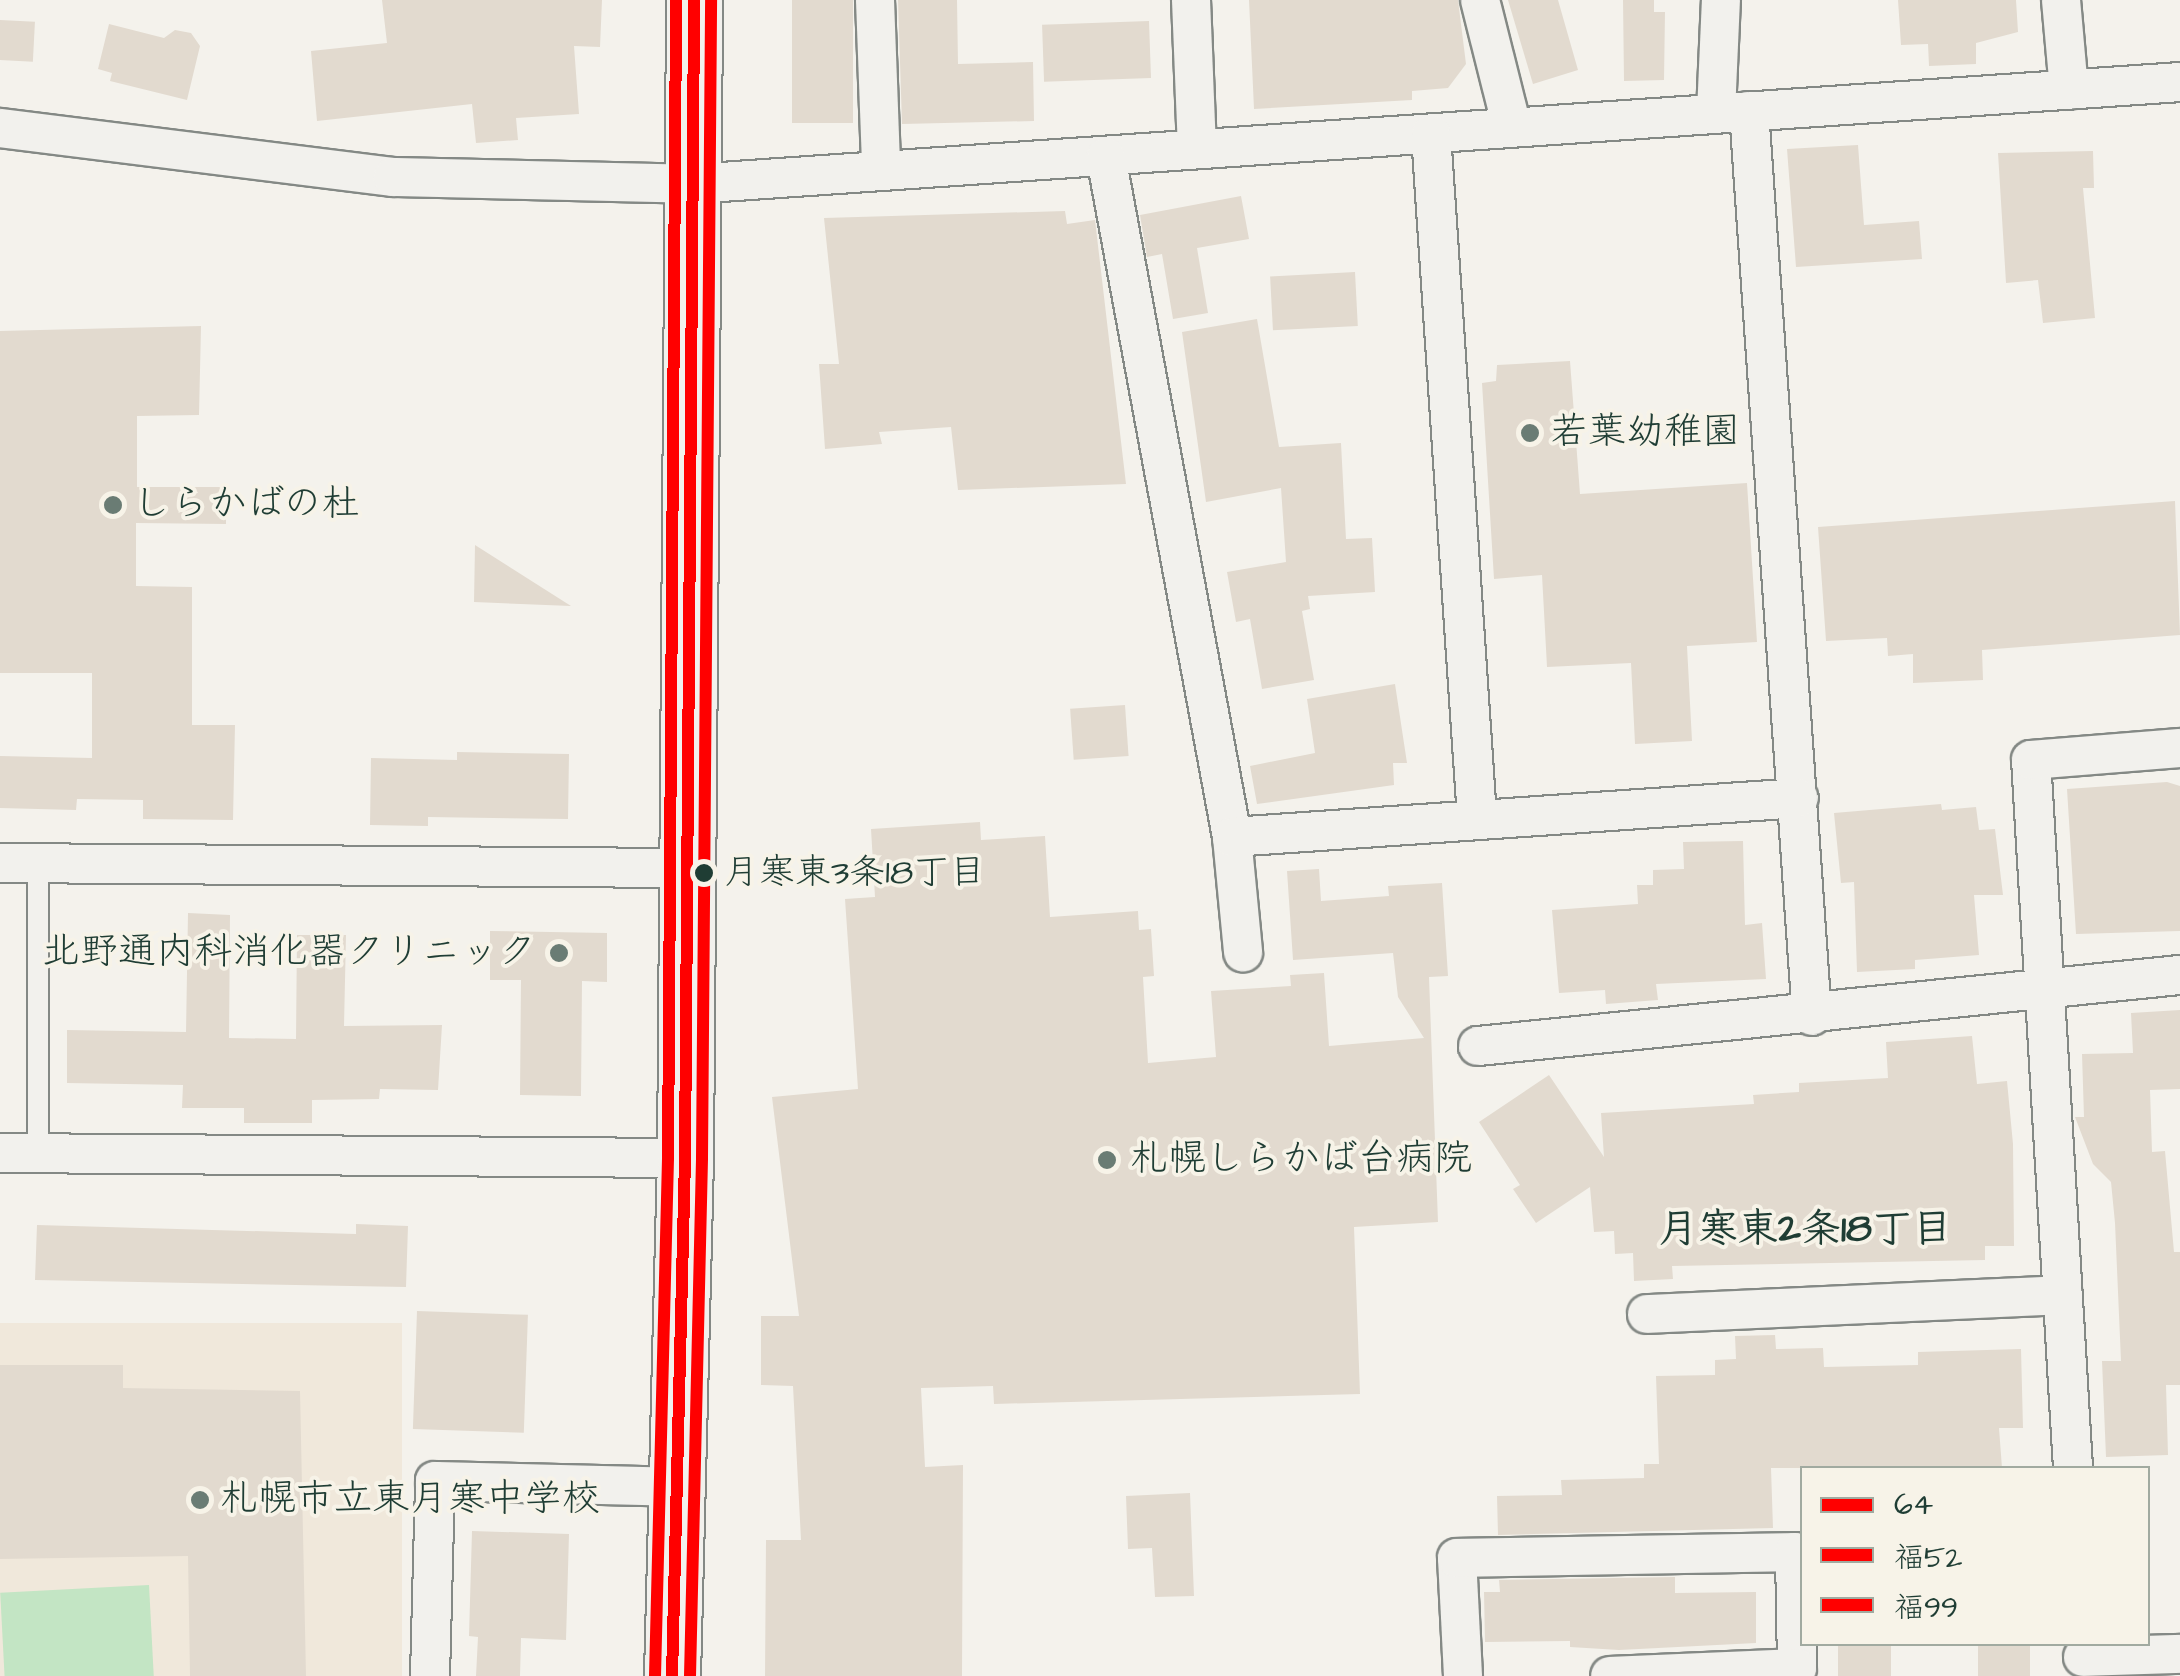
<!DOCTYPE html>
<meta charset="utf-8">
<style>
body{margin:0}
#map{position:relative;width:2180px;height:1676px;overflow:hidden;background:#f4f2ec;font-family:"Architects Daughter","Klee One",sans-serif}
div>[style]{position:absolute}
.built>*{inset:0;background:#f0e8db;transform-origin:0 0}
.green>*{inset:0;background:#c3e5c4;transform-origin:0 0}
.building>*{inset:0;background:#e2dacf;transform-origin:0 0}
.roads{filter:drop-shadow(2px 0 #848985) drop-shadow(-2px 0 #848985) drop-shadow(0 2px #848985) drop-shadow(0 -2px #848985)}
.lane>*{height:20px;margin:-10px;padding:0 10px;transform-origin:10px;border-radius:10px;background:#f2f1ed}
.street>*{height:38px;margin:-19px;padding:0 19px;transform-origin:19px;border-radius:19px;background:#f2f1ed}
.secondary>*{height:55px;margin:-27.5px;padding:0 27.5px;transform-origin:27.5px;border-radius:27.5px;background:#f2f1ed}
.bus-1>*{height:12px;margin:-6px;padding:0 6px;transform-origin:6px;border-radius:6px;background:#f00}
.bus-2>*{height:12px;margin:-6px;padding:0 6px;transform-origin:6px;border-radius:6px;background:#f00}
.bus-3>*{height:12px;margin:-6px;padding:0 6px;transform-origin:6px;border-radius:6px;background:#f00}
.dots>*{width:28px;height:28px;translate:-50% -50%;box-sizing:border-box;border:5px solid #f7f3e8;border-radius:50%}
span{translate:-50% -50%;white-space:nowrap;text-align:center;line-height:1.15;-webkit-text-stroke:8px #f7f3e8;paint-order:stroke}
.bus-label{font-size:36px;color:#1f3d34}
.left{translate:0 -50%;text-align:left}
.poi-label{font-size:38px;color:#1f3d34}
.right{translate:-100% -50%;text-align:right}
.neighbourhood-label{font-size:40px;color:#1f3d34;font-weight:700}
.legend{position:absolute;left:1800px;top:1466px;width:350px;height:180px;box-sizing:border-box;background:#f7f3e8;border:2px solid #a1aaa0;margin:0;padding:12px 18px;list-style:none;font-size:30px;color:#1f3d34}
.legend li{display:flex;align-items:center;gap:20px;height:50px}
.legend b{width:50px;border:2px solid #a1aaa0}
</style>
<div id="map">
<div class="built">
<i style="left:402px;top:1323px;width:353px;height:402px;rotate:90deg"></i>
</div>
<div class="green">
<i style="left:149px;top:1585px;width:91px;height:149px;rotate:87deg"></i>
</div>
<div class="building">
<i style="clip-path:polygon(382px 0,602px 0,600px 47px,574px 46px,579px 114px,516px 118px,518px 140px,476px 143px,472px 104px,317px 121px,311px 51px,387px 43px)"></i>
<i style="left:792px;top:0;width:61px;height:123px"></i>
<i style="clip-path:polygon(898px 0,957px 0,958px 64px,1033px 62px,1034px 121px,902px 124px)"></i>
<i style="clip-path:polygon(1249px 0,1458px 0,1466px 64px,1448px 88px,1412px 91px,1412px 100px,1254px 109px)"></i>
<i style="clip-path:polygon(1508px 0,1558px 0,1578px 70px,1533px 84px)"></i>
<i style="clip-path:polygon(1623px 0,1654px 0,1654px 12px,1665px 12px,1664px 80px,1624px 81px)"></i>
<i style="clip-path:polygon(1898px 0,2016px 0,2018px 32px,1976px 43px,1976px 64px,1929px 66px,1928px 44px,1901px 45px)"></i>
<i style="left:0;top:20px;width:35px;height:40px;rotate:3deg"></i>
<i style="left:1149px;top:21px;width:57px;height:107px;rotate:88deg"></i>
<i style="clip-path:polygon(109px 24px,164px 38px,175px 30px,191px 33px,200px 46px,187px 100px,110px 81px,112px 73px,98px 69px)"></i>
<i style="clip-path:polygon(1858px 145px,1864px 225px,1919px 221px,1922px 259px,1796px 267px,1787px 149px)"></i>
<i style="clip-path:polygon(2093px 151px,2094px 188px,2083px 188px,2095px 318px,2043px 323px,2038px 280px,2006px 283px,1998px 153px)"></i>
<i style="clip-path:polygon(1241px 196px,1249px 239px,1197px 248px,1208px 313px,1173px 319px,1162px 254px,1147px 257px,1140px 215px)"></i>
<i style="clip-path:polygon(1065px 211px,1067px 224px,1095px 220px,1126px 484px,958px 490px,951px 427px,879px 432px,882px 444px,825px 449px,819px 364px,839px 364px,824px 218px)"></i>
<i style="left:1355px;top:272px;width:54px;height:85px;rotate:87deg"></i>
<i style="clip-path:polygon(1257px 319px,1279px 447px,1341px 443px,1346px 539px,1372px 538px,1375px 592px,1308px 596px,1310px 609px,1302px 611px,1314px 680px,1262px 689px,1250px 619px,1236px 622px,1227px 572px,1286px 562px,1281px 488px,1206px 502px,1182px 332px)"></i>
<i style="clip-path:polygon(201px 326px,199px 415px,137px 416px,137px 487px,226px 487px,226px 524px,136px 523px,136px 586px,192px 587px,192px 725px,235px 725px,233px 820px,143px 819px,143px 800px,77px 799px,76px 810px,0 808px,0 756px,92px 758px,92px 673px,0 673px,0 331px)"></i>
<i style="clip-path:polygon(1570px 361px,1580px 494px,1747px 483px,1757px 642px,1687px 646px,1692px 741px,1635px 744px,1631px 663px,1547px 667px,1542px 575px,1494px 579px,1482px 383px,1496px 381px,1497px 365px)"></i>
<i style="clip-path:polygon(2175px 501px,2180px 635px,1982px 650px,1983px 680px,1913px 683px,1913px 654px,1888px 656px,1887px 638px,1826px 641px,1818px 527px)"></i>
<i style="clip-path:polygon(475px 545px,571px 606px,474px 602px)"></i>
<i style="clip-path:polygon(1395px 684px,1407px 763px,1393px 763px,1394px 785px,1257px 804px,1250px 766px,1315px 753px,1307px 699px)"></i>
<i style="left:1125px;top:705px;width:51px;height:55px;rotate:86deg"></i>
<i style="clip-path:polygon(457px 752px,569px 754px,568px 819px,428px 817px,428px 826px,370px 825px,371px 758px,457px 760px)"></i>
<i style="clip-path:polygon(2167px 782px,2180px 786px,2180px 931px,2076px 934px,2067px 789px)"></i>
<i style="clip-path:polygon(1941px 804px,1942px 810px,1976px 807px,1979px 830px,1995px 829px,2003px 895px,1974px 895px,1979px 955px,1915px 960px,1915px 969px,1857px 972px,1854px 882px,1841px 883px,1834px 813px)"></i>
<i style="clip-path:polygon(980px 822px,981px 840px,1045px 836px,1050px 917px,1138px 911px,1139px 930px,1151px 929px,1154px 976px,1143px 977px,1148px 1063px,1216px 1057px,1211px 991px,1291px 986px,1290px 975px,1324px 973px,1329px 1046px,1424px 1038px,1398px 997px,1393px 953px,1293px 960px,1287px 871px,1319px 869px,1321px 901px,1389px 896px,1388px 886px,1442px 883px,1448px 976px,1429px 977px,1438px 1222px,1354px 1227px,1360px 1394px,994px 1404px,993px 1386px,921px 1388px,925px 1467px,963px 1465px,962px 1676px,765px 1676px,766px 1540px,801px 1540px,793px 1386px,761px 1385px,761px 1316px,799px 1316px,772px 1097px,858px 1089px,845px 899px,875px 897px,871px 829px)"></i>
<i style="clip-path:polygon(1743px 841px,1745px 925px,1762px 923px,1766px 979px,1656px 984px,1658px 1000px,1606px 1004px,1605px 990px,1559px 993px,1552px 910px,1638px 904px,1637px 885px,1653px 885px,1653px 870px,1684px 869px,1683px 842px)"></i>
<i style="clip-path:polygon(188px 913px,230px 915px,229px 1038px,296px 1039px,297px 935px,346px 935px,344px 1026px,442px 1025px,438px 1090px,380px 1089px,379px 1099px,312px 1100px,312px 1123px,244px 1123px,244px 1108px,182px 1108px,183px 1085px,67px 1083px,67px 1030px,186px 1032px)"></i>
<i style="clip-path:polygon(490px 931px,607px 933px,607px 982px,582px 981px,581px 1096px,520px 1095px,521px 980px,490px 980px)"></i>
<i style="clip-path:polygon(2180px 1010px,2180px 1089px,2150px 1090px,2152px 1152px,2165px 1151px,2174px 1252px,2180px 1252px,2180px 1385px,2166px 1385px,2168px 1455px,2106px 1457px,2102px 1361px,2121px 1361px,2115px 1223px,2111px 1182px,2093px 1164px,2075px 1117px,2084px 1117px,2082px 1054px,2133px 1053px,2131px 1013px)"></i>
<i style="clip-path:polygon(1972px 1036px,1977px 1084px,2007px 1081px,2013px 1144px,2014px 1246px,1985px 1246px,1985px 1260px,1672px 1266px,1673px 1279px,1634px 1281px,1633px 1253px,1615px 1254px,1614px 1231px,1594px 1232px,1590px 1187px,1536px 1223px,1513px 1189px,1520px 1185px,1479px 1122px,1549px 1075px,1604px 1157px,1601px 1113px,1754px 1104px,1753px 1095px,1799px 1092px,1799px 1083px,1888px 1078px,1886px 1042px)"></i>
<i style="clip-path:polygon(356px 1224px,408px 1226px,406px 1287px,35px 1280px,37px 1225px,356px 1234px)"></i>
<i style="left:417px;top:1311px;width:111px;height:118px;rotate:2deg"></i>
<i style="clip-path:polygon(1775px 1335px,1776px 1349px,1823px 1348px,1824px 1367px,1918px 1365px,1918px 1352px,2021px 1349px,2023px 1428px,1999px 1428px,2002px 1468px,1771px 1468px,1773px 1528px,1498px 1535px,1497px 1496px,1562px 1495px,1561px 1480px,1644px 1478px,1644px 1464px,1659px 1464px,1656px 1376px,1715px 1375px,1715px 1360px,1736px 1359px,1735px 1336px)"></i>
<i style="clip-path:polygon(0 1365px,123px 1365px,123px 1388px,300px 1391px,306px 1676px,190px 1676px,188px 1556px,0 1559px)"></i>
<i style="clip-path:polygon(1190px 1493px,1194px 1596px,1155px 1597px,1152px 1548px,1128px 1549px,1126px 1496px)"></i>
<i style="clip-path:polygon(472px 1531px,569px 1534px,566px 1640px,521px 1638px,520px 1676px,476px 1676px,478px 1637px,469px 1636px)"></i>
<i style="clip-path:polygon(1675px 1577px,1675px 1593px,1756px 1592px,1756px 1643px,1619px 1650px,1570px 1647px,1570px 1641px,1485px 1642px,1484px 1592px,1500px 1592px,1499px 1580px)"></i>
<i style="left:1838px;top:1644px;width:53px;height:32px"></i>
<i style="left:1978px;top:1644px;width:52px;height:32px"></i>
</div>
<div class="roads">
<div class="lane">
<i style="left:38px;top:863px;width:290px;rotate:90deg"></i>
</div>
<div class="street">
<i style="left:875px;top:0;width:166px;rotate:87.9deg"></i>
<i style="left:1191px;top:0;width:148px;rotate:87.7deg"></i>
<i style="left:1480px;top:0;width:131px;rotate:75.9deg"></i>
<i style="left:2061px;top:0;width:90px;rotate:84.9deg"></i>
<i style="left:1749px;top:111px;width:907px;rotate:86.02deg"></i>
<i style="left:1716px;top:113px;width:113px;rotate:-87.5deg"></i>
<i style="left:0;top:128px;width:396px;rotate:7.1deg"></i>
<i style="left:393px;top:177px;width:299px;rotate:1.3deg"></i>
<i style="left:692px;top:184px;width:1491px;rotate:-3.92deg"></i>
<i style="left:1431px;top:134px;width:685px;rotate:86.15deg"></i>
<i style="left:1106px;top:157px;width:692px;rotate:79.5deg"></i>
<i style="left:1232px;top:837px;width:116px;rotate:84.5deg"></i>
<i style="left:1232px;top:837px;width:568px;rotate:-3.93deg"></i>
<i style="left:0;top:863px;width:684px;rotate:0.42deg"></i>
<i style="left:1478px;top:1046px;width:706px;rotate:-5.78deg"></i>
<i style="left:0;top:1153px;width:685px;rotate:0.42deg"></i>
<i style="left:1647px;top:1314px;width:416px;rotate:-2.6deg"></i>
<i style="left:2073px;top:1468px;width:709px;rotate:-93.39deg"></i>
<i style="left:2031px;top:760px;width:149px;rotate:-4.6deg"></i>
<i style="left:2083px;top:1657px;width:97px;rotate:-1.8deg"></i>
<i style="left:430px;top:1676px;width:195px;rotate:-88.5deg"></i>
<i style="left:435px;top:1481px;width:240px;rotate:1.4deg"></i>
<i style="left:1463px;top:1676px;width:118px;rotate:-92.9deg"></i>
<i style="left:1457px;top:1558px;width:338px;rotate:-1deg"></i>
<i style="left:1795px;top:1552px;width:116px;rotate:89deg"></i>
<i style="left:1797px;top:1668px;width:187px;rotate:177.6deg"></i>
</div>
<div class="secondary">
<i style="left:672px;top:1676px;width:518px;rotate:-88.56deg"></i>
<i style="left:685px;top:1158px;width:1158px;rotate:-89.55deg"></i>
</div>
</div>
<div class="bus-1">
<i style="left:672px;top:1676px;width:518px;rotate:-88.56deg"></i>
<i style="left:685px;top:1158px;width:1158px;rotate:-89.55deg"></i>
</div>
<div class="bus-2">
<i style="left:690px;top:1676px;width:518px;rotate:-88.67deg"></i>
<i style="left:702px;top:1158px;width:1158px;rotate:-89.55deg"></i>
</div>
<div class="bus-3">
<i style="left:655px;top:1676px;width:518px;rotate:-88.56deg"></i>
<i style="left:668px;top:1158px;width:1158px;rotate:-89.6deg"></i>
</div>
<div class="dots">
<i style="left:1530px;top:433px;background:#6a7c74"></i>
<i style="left:113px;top:505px;background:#6a7c74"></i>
<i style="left:704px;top:873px;background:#1f3d34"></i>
<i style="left:559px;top:953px;background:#6a7c74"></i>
<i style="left:1107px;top:1160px;background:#6a7c74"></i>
<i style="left:200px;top:1500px;background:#6a7c74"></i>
</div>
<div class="bus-label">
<span class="left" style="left:723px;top:873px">月寒東3条18丁目</span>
</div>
<div class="poi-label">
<span class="left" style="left:1550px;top:433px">若葉幼稚園</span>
<span class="left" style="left:133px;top:505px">しらかばの杜</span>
<span class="right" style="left:536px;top:953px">北野通内科消化器クリニック</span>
<span class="left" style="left:1130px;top:1160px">札幌しらかば台病院</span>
<span class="left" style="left:220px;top:1500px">札幌市立東月寒中学校</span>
</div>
<div class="neighbourhood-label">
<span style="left:1805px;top:1230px">月寒東2条18丁目</span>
</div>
<ul class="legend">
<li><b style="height:12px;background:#f00"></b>64</li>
<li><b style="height:12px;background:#f00"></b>福52</li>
<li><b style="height:12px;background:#f00"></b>福99</li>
</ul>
</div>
